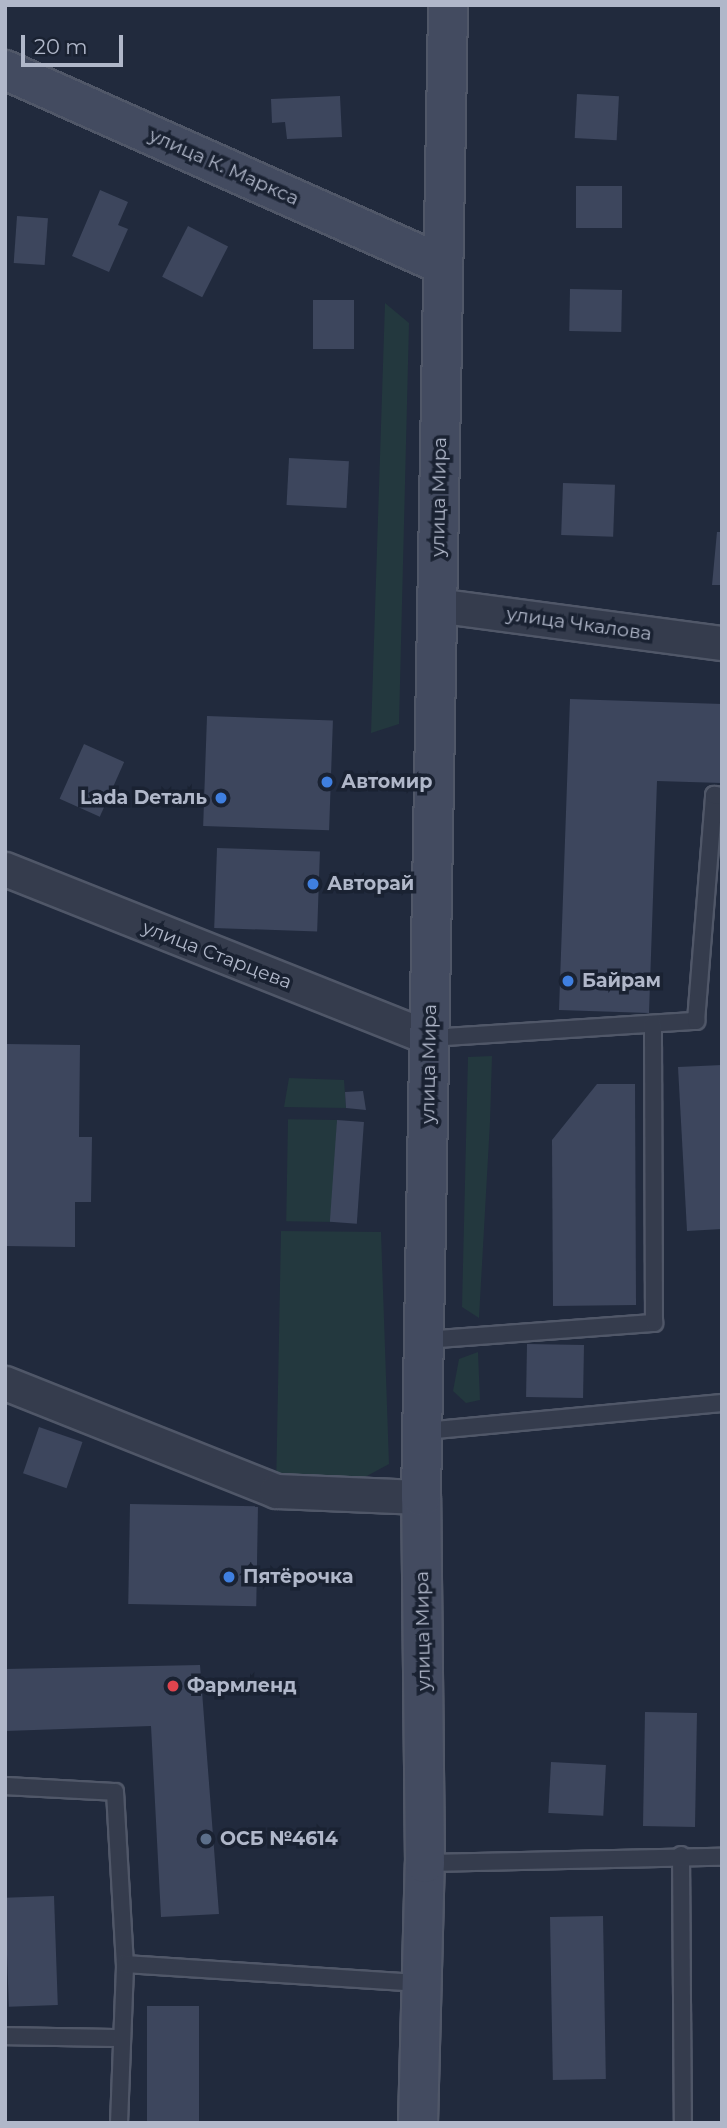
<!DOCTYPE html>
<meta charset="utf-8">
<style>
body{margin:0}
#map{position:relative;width:727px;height:2128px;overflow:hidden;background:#212a3d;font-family:Montserrat,sans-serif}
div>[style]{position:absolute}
.green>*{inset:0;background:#23383e;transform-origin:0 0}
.building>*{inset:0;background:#3d465d;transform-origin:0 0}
.roads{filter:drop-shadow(2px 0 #505768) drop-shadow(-2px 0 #505768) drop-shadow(0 2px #505768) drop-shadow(0 -2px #505768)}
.service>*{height:16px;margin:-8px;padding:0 8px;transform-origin:8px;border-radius:8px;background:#353c4d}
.minor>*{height:33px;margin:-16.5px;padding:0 16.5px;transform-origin:16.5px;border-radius:16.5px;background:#353c4d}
.secondary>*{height:38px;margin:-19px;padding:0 19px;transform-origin:19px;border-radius:19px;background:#434b60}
.dots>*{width:19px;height:19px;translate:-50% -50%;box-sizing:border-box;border:4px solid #1a2232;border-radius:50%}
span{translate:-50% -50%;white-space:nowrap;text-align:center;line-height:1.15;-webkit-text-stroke:7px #1a2232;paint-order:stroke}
.street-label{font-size:19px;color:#b0b7c9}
.poi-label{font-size:19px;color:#b0b7c9;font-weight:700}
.left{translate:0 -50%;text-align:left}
.right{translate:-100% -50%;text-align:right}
.frame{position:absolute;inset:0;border:7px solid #b0b7c9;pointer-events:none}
.scale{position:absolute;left:21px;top:35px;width:102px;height:32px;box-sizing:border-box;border:4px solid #b0b7c9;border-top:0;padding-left:9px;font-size:21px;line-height:24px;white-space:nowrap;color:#b0b7c9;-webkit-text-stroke:5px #1a2232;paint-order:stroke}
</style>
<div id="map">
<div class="green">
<i style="clip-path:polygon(385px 303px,409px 323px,399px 724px,371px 733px)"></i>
<i style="clip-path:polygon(492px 1056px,490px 1122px,479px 1318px,462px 1307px,468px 1057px)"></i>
<i style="clip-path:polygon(289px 1078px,344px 1080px,346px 1108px,284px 1107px)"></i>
<i style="left:337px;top:1120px;width:102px;height:49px;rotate:91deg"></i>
<i style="clip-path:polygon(281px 1231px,381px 1232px,389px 1464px,341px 1490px,276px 1491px)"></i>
<i style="clip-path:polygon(478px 1352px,480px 1400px,466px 1403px,453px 1391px,459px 1359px)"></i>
</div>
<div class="building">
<i style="left:577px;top:94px;width:42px;height:44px;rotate:3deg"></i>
<i style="clip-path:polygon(340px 96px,342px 137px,287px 139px,285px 122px,272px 123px,271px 99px)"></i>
<i style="left:576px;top:186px;width:46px;height:42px"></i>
<i style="clip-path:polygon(100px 190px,128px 202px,118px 225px,128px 229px,109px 272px,72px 256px)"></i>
<i style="left:17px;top:216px;width:31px;height:47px;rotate:4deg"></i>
<i style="left:188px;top:226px;width:45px;height:57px;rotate:27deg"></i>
<i style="left:570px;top:289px;width:52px;height:42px;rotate:1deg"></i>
<i style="left:354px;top:300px;width:49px;height:41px;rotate:90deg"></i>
<i style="left:289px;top:458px;width:60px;height:47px;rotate:3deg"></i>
<i style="left:563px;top:483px;width:52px;height:52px;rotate:2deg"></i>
<i style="clip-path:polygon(717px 532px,722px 532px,722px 585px,712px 585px)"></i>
<i style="clip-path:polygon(570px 699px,722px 704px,722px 783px,657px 781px,649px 1013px,559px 1010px)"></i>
<i style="left:207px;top:716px;width:126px;height:110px;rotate:2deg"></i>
<i style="left:84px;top:744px;width:44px;height:60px;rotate:24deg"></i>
<i style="left:217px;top:848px;width:103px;height:80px;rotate:2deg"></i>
<i style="clip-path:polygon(5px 1044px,80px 1045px,79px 1137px,92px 1137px,91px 1202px,75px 1202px,75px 1247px,5px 1246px)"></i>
<i style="clip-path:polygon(722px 1065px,722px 1229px,687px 1231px,678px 1067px)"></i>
<i style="clip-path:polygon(597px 1084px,635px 1084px,636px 1305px,553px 1306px,552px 1140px)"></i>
<i style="clip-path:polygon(363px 1091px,366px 1110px,346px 1108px,345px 1092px)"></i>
<i style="left:337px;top:1120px;width:27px;height:102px;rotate:4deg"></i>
<i style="left:527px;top:1344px;width:57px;height:53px;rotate:1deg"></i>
<i style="left:39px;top:1427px;width:46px;height:49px;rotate:19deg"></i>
<i style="left:130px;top:1504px;width:128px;height:100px;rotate:1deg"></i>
<i style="clip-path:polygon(200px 1665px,219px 1914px,161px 1917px,151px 1726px,5px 1731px,5px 1669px)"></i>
<i style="left:645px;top:1712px;width:52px;height:114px;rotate:1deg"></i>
<i style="left:551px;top:1762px;width:55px;height:51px;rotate:3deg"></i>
<i style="left:54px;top:1896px;width:109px;height:49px;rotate:88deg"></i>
<i style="left:603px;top:1916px;width:163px;height:53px;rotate:89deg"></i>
<i style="left:147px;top:2006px;width:52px;height:117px"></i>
</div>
<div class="roads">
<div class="service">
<i style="left:430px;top:1038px;width:267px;rotate:-3.7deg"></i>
<i style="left:696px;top:1021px;width:227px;rotate:-85.4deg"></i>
<i style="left:714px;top:795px;width:8px;rotate:7deg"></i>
<i style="left:426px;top:1340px;width:229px;rotate:-4.3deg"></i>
<i style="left:654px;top:1323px;width:299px;rotate:-90.2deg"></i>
<i style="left:425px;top:1431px;width:298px;rotate:-5.4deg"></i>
<i style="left:5px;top:1786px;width:110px;rotate:3.1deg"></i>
<i style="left:115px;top:1792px;width:172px;rotate:86.7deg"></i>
<i style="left:681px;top:1855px;width:268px;rotate:89.6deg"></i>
<i style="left:425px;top:1863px;width:297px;rotate:-1.2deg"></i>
<i style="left:5px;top:2036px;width:116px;rotate:1deg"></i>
<i style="left:119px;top:2123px;width:159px;rotate:-87.8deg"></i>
<i style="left:125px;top:1964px;width:296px;rotate:3.7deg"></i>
</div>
<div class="minor">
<i style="left:436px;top:605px;width:289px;rotate:7.6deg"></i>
<i style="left:5px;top:869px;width:456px;rotate:21.7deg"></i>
<i style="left:5px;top:1383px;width:292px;rotate:21.7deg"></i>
<i style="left:276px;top:1491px;width:145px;rotate:2.4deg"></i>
</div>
<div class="secondary">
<i style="left:5px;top:70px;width:479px;rotate:24deg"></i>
<i style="left:418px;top:2123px;width:260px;rotate:-88.5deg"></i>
<i style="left:425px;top:1863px;width:366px;rotate:-90.6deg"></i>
<i style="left:421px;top:1497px;width:1492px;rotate:-88.96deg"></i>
</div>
</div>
<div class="dots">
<i style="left:327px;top:782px;background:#3f7fe0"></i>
<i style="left:221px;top:798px;background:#3f7fe0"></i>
<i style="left:313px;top:884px;background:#3f7fe0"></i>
<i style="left:568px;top:981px;background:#3f7fe0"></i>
<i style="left:229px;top:1577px;background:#3f7fe0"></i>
<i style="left:173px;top:1686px;background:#e0444e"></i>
<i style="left:206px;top:1839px;background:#5c6f8a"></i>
</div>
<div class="street-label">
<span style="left:224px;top:167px;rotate:24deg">улица К. Маркса</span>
<span style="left:439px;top:497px;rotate:-89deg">улица Мира</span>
<span style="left:579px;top:624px;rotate:8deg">улица Чкалова</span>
<span style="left:217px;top:955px;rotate:21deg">улица Старцева</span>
<span style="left:429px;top:1064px;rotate:-89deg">улица Мира</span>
<span style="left:423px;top:1631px;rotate:-91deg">улица Мира</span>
</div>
<div class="poi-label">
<span class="left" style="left:341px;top:782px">Автомир</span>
<span class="right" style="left:207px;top:798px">Lada Dеталь</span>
<span class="left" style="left:327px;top:884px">Авторай</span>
<span class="left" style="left:582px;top:981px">Байрам</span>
<span class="left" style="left:243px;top:1577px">Пятёрочка</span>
<span class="left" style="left:187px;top:1686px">Фармленд</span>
<span class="left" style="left:220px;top:1839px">ОСБ №4614</span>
</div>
<div class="frame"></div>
<div class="scale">20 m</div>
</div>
